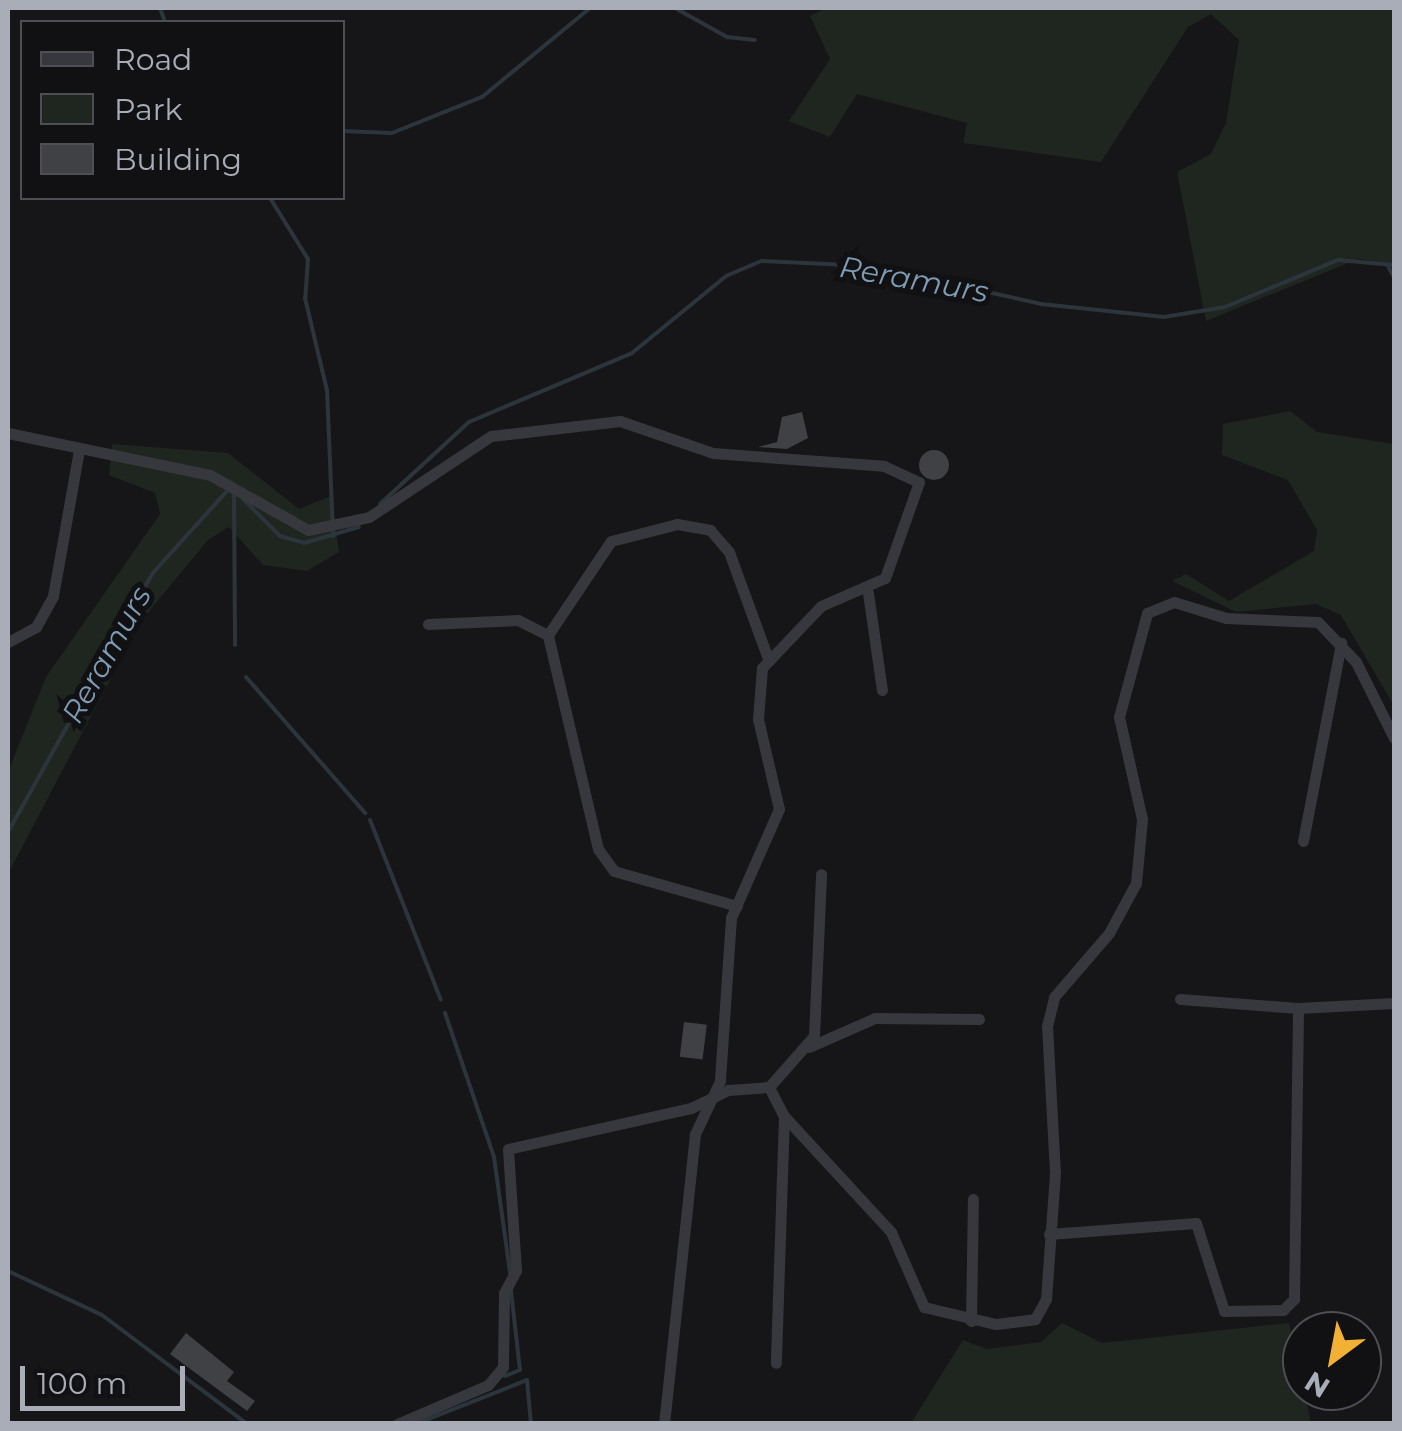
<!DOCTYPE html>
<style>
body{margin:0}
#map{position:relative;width:1402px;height:1431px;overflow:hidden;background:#161618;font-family:Montserrat,sans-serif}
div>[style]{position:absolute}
.green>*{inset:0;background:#1e261f}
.stream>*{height:4px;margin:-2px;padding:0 2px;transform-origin:2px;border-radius:2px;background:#2c353c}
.building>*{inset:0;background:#404145;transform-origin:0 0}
.round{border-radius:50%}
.street>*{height:11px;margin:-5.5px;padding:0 5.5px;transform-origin:5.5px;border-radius:5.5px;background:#37383d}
span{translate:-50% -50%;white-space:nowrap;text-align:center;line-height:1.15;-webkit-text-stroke:10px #111113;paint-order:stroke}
.water-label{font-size:30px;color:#7f9bb3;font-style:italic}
.frame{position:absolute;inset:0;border:10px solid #a8adb8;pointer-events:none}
.legend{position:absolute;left:20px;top:20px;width:325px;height:180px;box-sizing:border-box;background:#111113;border:2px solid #4d4f55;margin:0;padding:12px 18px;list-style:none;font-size:30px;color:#a8adb8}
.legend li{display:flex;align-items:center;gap:20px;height:50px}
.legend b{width:50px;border:2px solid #4d4f55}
.north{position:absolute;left:1282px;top:1311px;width:100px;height:100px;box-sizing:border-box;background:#111113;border:2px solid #4d4f55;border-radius:50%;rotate:212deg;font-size:28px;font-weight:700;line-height:40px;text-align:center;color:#a8adb8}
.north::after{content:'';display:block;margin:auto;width:35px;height:45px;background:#f2b134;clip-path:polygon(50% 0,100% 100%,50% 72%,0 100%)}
.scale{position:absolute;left:20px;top:1366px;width:165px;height:45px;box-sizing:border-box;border:5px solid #a8adb8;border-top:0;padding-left:12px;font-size:30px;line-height:35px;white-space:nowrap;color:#a8adb8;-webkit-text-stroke:8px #111113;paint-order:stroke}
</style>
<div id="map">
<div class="green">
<i style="clip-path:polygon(826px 8px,1394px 8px,1394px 264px,1358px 259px,1206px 321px,1177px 172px,1211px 154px,1226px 123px,1239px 40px,1211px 14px,1188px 27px,1101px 162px,963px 143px,967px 123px,857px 94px,830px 137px,789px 121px,830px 59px,810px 16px)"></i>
<i style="clip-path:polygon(1290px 411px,1317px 432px,1394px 444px,1394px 706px,1341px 615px,1316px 604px,1236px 612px,1172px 581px,1186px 574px,1229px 601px,1314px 551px,1317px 530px,1288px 480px,1222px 455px,1223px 424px)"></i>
<i style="clip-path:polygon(112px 444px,228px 453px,299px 509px,331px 496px,339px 552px,307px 571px,263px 565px,229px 527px,208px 540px,141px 621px,8px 874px,8px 772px,46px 677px,160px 514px,155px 493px,109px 475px)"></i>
<i style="clip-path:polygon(1062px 1323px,1102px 1343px,1289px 1323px,1311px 1423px,911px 1423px,963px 1340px,987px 1349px,1041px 1342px)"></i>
</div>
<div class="stream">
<i style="left:160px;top:8px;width:15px;rotate:70deg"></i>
<i style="left:675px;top:8px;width:60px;rotate:29.1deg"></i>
<i style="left:727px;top:37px;width:28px;rotate:6deg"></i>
<i style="left:342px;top:131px;width:50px;rotate:2.3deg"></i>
<i style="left:392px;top:133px;width:97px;rotate:-21.8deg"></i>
<i style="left:482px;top:97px;width:140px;rotate:-39.5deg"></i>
<i style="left:270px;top:198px;width:72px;rotate:58.1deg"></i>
<i style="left:308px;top:259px;width:39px;rotate:94deg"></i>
<i style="left:305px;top:298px;width:95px;rotate:76.6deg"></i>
<i style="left:327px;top:390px;width:146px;rotate:87.6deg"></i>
<i style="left:1387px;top:264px;width:15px;rotate:62deg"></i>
<i style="left:234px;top:492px;width:153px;rotate:89.6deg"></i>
<i style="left:243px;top:499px;width:52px;rotate:45deg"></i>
<i style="left:280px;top:536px;width:25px;rotate:16deg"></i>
<i style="left:304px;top:543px;width:57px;rotate:-16.2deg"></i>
<i style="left:380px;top:504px;width:121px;rotate:-42.7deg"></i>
<i style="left:469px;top:422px;width:177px;rotate:-22.9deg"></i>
<i style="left:632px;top:353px;width:122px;rotate:-39.3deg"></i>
<i style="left:726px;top:276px;width:39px;rotate:-23deg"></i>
<i style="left:762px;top:261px;width:108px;rotate:2.7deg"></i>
<i style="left:870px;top:266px;width:175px;rotate:12.5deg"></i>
<i style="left:1041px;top:304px;width:124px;rotate:6deg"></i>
<i style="left:1164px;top:317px;width:62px;rotate:-9.3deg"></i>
<i style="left:1225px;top:307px;width:122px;rotate:-22.6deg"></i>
<i style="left:1338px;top:260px;width:56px;rotate:5.1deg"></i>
<i style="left:246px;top:677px;width:181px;rotate:48.8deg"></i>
<i style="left:370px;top:820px;width:193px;rotate:68.5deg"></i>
<i style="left:8px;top:832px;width:295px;rotate:-60.8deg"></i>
<i style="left:152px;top:574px;width:110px;rotate:-47.9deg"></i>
<i style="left:445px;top:1013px;width:152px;rotate:71.2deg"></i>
<i style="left:494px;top:1157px;width:117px;rotate:82.1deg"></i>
<i style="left:8px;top:1271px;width:104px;rotate:25.1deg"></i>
<i style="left:102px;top:1315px;width:181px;rotate:36.9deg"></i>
<i style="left:505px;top:1376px;width:16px;rotate:-22deg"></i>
<i style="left:520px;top:1370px;width:80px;rotate:-96.5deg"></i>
<i style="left:416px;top:1424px;width:119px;rotate:-21.6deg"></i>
<i style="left:527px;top:1380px;width:44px;rotate:84.8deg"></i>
</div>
<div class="building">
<i style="clip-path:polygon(802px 412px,808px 438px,787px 449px,758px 447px,777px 442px,782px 417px)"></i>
<i class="round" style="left:919px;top:450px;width:30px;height:30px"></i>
<i style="left:684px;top:1022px;width:23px;height:35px;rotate:7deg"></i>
<i style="clip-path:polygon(186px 1333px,234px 1372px,227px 1381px,255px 1401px,247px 1411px,170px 1354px)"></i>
</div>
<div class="street">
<i style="left:8px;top:433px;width:206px;rotate:11.7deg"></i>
<i style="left:210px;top:475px;width:112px;rotate:29.3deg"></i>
<i style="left:308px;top:530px;width:62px;rotate:-12deg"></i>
<i style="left:369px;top:517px;width:146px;rotate:-33.6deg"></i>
<i style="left:491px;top:436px;width:130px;rotate:-6.6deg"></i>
<i style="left:620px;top:421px;width:98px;rotate:19deg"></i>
<i style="left:713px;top:453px;width:171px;rotate:4.3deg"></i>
<i style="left:884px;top:466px;width:38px;rotate:25deg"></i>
<i style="left:919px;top:482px;width:102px;rotate:109.5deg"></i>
<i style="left:885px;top:578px;width:70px;rotate:156.4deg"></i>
<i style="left:821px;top:606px;width:86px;rotate:133.6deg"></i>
<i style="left:762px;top:668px;width:51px;rotate:94.5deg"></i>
<i style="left:758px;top:719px;width:92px;rotate:76.9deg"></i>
<i style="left:779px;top:809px;width:119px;rotate:113.8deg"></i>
<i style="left:731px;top:918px;width:163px;rotate:93.9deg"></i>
<i style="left:720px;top:1081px;width:59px;rotate:115.3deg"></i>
<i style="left:695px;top:1134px;width:292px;rotate:96.1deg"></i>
<i style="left:868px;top:593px;width:98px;rotate:81.8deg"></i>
<i style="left:428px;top:624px;width:90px;rotate:-2.5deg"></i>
<i style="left:518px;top:620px;width:34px;rotate:27deg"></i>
<i style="left:8px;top:642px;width:32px;rotate:-28deg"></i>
<i style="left:36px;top:627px;width:35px;rotate:-61deg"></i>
<i style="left:53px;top:596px;width:148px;rotate:-79.9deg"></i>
<i style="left:1303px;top:841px;width:202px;rotate:-79.1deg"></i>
<i style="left:737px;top:906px;width:128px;rotate:-164.1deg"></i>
<i style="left:614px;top:871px;width:27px;rotate:-126deg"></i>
<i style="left:598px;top:849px;width:220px;rotate:-103.2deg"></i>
<i style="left:548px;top:635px;width:113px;rotate:-56.2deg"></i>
<i style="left:611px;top:541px;width:68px;rotate:-14.4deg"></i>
<i style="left:677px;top:524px;width:34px;rotate:10deg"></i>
<i style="left:710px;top:530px;width:29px;rotate:49deg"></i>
<i style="left:729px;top:552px;width:111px;rotate:69.9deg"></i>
<i style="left:1180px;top:999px;width:118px;rotate:4.4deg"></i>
<i style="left:809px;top:1047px;width:72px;rotate:-23.7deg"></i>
<i style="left:875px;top:1018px;width:104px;rotate:0.6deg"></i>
<i style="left:769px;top:1087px;width:68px;rotate:-48.6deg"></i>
<i style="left:814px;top:1036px;width:162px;rotate:-87.5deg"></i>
<i style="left:784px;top:1116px;width:158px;rotate:47.3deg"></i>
<i style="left:891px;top:1232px;width:82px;rotate:66.3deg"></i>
<i style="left:924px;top:1307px;width:74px;rotate:13.3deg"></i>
<i style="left:996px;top:1324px;width:39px;rotate:-7deg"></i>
<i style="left:1035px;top:1319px;width:23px;rotate:-61deg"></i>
<i style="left:1046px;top:1299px;width:126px;rotate:-85.9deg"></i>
<i style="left:1055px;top:1173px;width:147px;rotate:-93.1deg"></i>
<i style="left:1047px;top:1026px;width:30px;rotate:-76deg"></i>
<i style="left:1054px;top:997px;width:84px;rotate:-49.3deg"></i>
<i style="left:1109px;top:933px;width:57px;rotate:-61.6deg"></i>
<i style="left:1136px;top:883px;width:64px;rotate:-84.6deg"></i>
<i style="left:1142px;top:819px;width:105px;rotate:-102.7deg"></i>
<i style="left:1119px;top:717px;width:108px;rotate:-74.9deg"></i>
<i style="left:1147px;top:613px;width:29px;rotate:-22deg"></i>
<i style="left:1174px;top:602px;width:54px;rotate:17.1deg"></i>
<i style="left:1226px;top:618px;width:92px;rotate:2.5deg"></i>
<i style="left:1318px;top:622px;width:55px;rotate:46.5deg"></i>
<i style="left:1356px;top:662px;width:85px;rotate:63.4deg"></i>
<i style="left:1049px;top:1234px;width:147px;rotate:-4.3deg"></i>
<i style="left:1196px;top:1223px;width:92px;rotate:72.3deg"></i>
<i style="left:1224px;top:1311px;width:59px;rotate:-1deg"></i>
<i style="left:1283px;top:1310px;width:16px;rotate:-45deg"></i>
<i style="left:1294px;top:1299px;width:291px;rotate:-89.2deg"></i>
<i style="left:1298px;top:1008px;width:96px;rotate:-3deg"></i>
<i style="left:971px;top:1321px;width:122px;rotate:-89.1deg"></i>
<i style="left:397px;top:1424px;width:99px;rotate:-23.2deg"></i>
<i style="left:488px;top:1385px;width:23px;rotate:-50deg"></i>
<i style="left:503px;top:1367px;width:74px;rotate:-89.2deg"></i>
<i style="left:504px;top:1293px;width:26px;rotate:-62deg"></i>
<i style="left:516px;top:1270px;width:121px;rotate:-93.8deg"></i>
<i style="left:508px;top:1149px;width:188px;rotate:-12.6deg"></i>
<i style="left:691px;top:1108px;width:41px;rotate:-25.9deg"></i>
<i style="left:728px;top:1090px;width:41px;rotate:-4.2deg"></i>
<i style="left:769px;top:1087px;width:33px;rotate:63deg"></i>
<i style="left:784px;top:1116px;width:247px;rotate:91.9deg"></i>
</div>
<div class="water-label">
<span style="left:914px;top:280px;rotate:10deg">Reramurs</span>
<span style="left:107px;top:655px;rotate:-61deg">Reramurs</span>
</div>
<div class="frame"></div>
<ul class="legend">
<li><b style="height:12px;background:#37383d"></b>Road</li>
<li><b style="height:28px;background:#1e261f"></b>Park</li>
<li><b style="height:28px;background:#404145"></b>Building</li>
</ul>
<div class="north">N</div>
<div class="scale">100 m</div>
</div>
